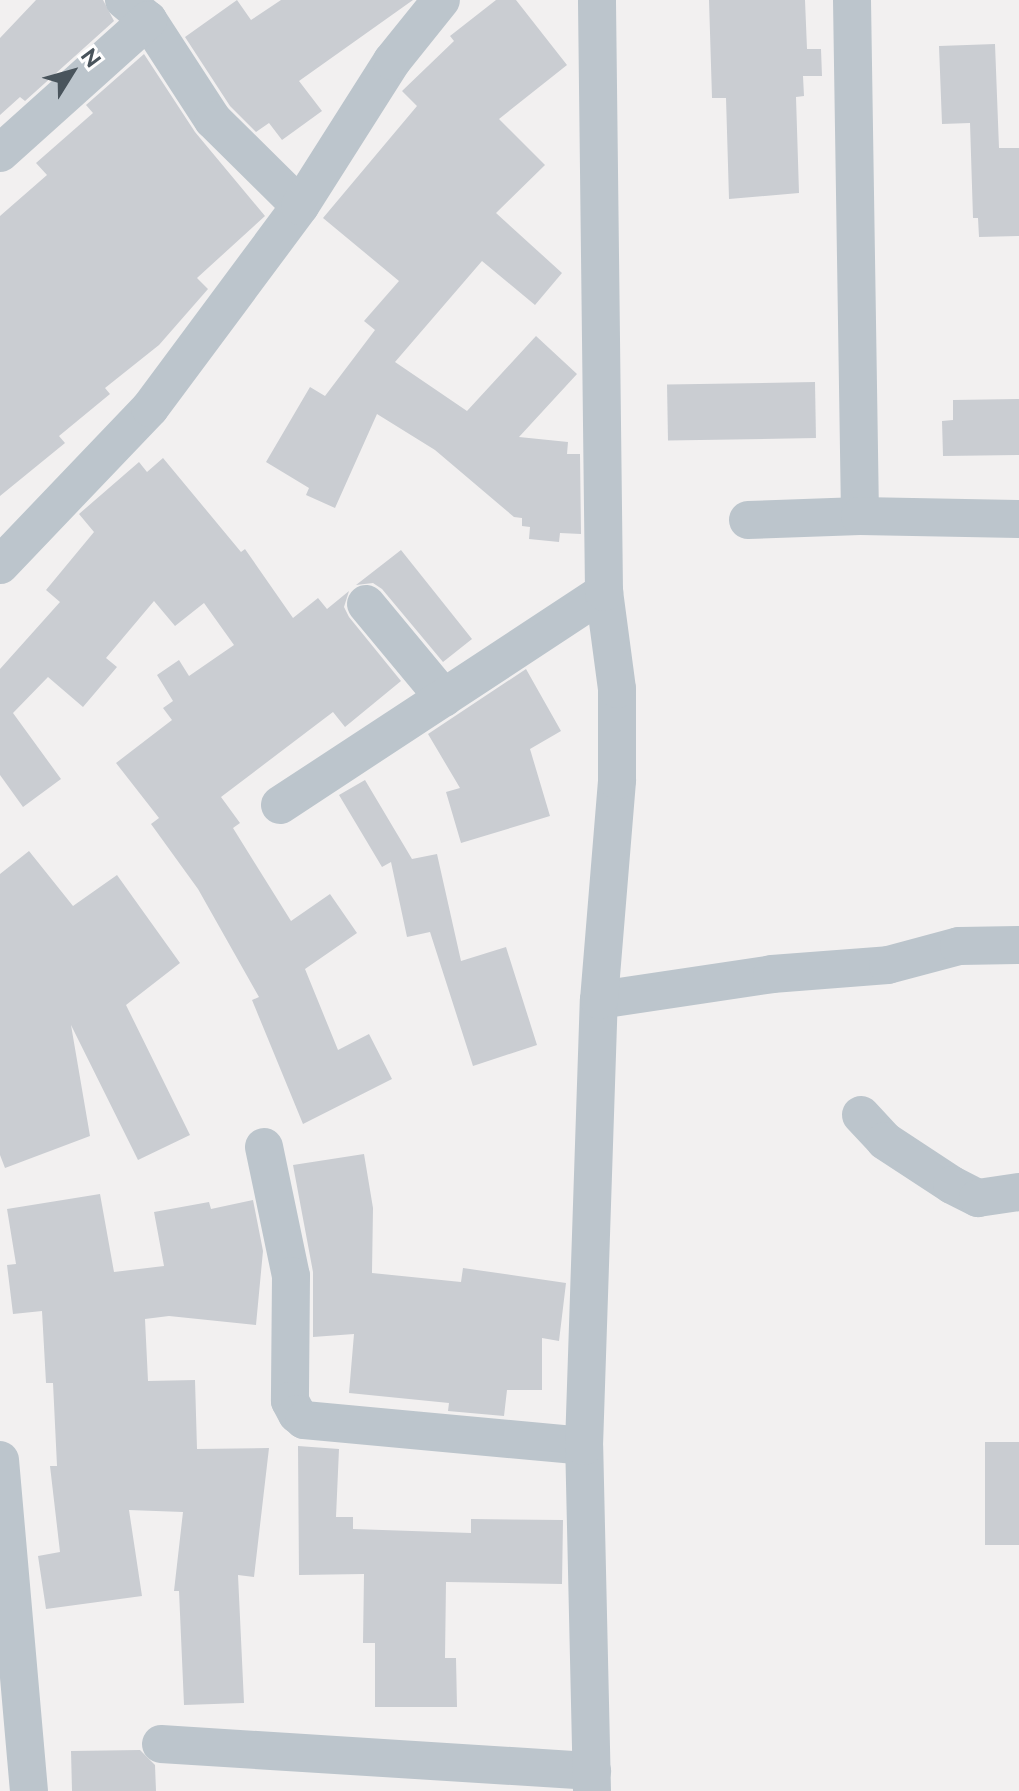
<!DOCTYPE html>
<style>
body{margin:0}
#map{position:relative;width:1019px;height:1791px;overflow:hidden;background:#f2f0f0;font-family:Raleway,sans-serif}
div>[style]{position:absolute}
.building>*{inset:0;background:#cacdd2;transform-origin:0 0}
.minor>*{height:38px;margin:-19px;padding:0 19px;transform-origin:19px;border-radius:19px;background:#bcc5cc}
span{translate:-50% -50%;white-space:nowrap;text-align:center;line-height:1.15;-webkit-text-stroke:8px #fff;paint-order:stroke}
.north{position:absolute;left:32px;top:32px;width:80px;height:80px;-webkit-text-stroke:6px #fff;paint-order:stroke;rotate:53deg;font-size:22px;font-weight:700;line-height:32px;text-align:center;color:#49545c}
.north::after{content:'';display:block;margin:auto;width:28px;height:36px;background:#49545c;clip-path:polygon(50% 0,100% 100%,50% 72%,0 100%)}
</style>
<div id="map">
<div class="building">
<i style="clip-path:polygon(36px 0,103px 0,114px 21px,25px 101px,20px 97px,0 115px,0 38px)"></i>
<i style="clip-path:polygon(237px 0,251px 20px,281px 0,413px 0,299px 81px,322px 111px,282px 140px,269px 123px,256px 132px,230px 106px,185px 37px)"></i>
<i style="clip-path:polygon(496px 0,516px 0,567px 65px,499px 119px,545px 165px,496px 213px,562px 273px,535px 305px,482px 261px,395px 362px,467px 411px,536px 336px,577px 374px,519px 437px,568px 442px,567px 454px,580px 454px,581px 534px,560px 533px,559px 542px,529px 539px,530px 527px,522px 526px,522px 518px,514px 517px,435px 450px,377px 414px,335px 508px,306px 495px,309px 488px,266px 462px,310px 387px,325px 396px,375px 330px,364px 321px,399px 281px,323px 218px,417px 106px,402px 91px,454px 41px,450px 36px)"></i>
<i style="clip-path:polygon(709px 0,805px 0,807px 49px,821px 49px,822px 76px,803px 76px,804px 96px,796px 97px,799px 193px,729px 199px,726px 98px,712px 98px)"></i>
<i style="clip-path:polygon(995px 44px,999px 148px,1019px 148px,1019px 236px,979px 237px,978px 218px,973px 218px,970px 123px,942px 124px,939px 46px)"></i>
<i style="clip-path:polygon(144px 54px,195px 132px,265px 216px,197px 278px,208px 289px,159px 345px,105px 388px,110px 394px,59px 436px,65px 443px,0 496px,0 216px,47px 175px,36px 163px,93px 113px,86px 105px)"></i>
<i style="left:815px;top:382px;width:56px;height:148px;rotate:89deg"></i>
<i style="clip-path:polygon(1019px 399px,1019px 455px,943px 456px,942px 421px,953px 420px,953px 400px)"></i>
<i style="clip-path:polygon(163px 458px,241px 552px,245px 549px,293px 618px,318px 598px,327px 609px,349px 591px,344px 607px,349px 617px,401px 681px,345px 727px,333px 712px,221px 797px,240px 823px,233px 828px,291px 921px,330px 894px,357px 933px,305px 969px,338px 1050px,369px 1034px,392px 1079px,303px 1124px,252px 1000px,259px 997px,198px 889px,151px 824px,159px 818px,116px 763px,172px 720px,163px 708px,173px 701px,157px 675px,179px 660px,189px 676px,234px 645px,204px 603px,175px 626px,154px 601px,106px 658px,117px 667px,83px 707px,48px 677px,13px 713px,61px 779px,23px 807px,0 775px,0 669px,60px 602px,46px 590px,94px 532px,79px 514px,139px 462px,147px 472px)"></i>
<i style="clip-path:polygon(401px 550px,472px 639px,443px 662px,382px 589px,373px 583px,356px 585px)"></i>
<i style="clip-path:polygon(526px 669px,561px 731px,530px 749px,550px 816px,461px 843px,446px 792px,460px 788px,428px 734px)"></i>
<i style="clip-path:polygon(365px 780px,412px 859px,437px 854px,461px 961px,506px 947px,537px 1045px,473px 1066px,430px 932px,407px 937px,391px 862px,382px 867px,339px 795px)"></i>
<i style="clip-path:polygon(29px 851px,73px 906px,117px 875px,180px 963px,126px 1005px,190px 1135px,138px 1160px,71px 1025px,90px 1136px,5px 1168px,0 1155px,0 874px)"></i>
<i style="clip-path:polygon(364px 1154px,373px 1208px,372px 1273px,461px 1282px,463px 1268px,566px 1283px,559px 1341px,542px 1338px,542px 1390px,507px 1390px,504px 1416px,448px 1411px,449px 1403px,349px 1393px,354px 1334px,313px 1337px,313px 1272px,293px 1165px)"></i>
<i style="clip-path:polygon(100px 1194px,114px 1272px,164px 1266px,154px 1212px,209px 1202px,211px 1209px,253px 1200px,263px 1251px,256px 1325px,169px 1316px,145px 1319px,148px 1381px,195px 1380px,197px 1449px,269px 1448px,254px 1577px,238px 1575px,244px 1703px,184px 1705px,179px 1591px,174px 1591px,183px 1512px,129px 1510px,142px 1596px,46px 1609px,38px 1556px,60px 1552px,50px 1466px,57px 1466px,53px 1383px,46px 1383px,42px 1311px,13px 1314px,7px 1265px,16px 1264px,7px 1209px)"></i>
<i style="left:1019px;top:1442px;width:103px;height:34px;rotate:90deg"></i>
<i style="clip-path:polygon(298px 1446px,339px 1449px,336px 1517px,353px 1517px,353px 1529px,471px 1533px,471px 1519px,563px 1520px,562px 1584px,446px 1582px,445px 1658px,456px 1658px,457px 1707px,375px 1707px,375px 1643px,363px 1643px,364px 1574px,299px 1575px)"></i>
<i style="clip-path:polygon(140px 1750px,155px 1765px,156px 1791px,72px 1791px,71px 1751px)"></i>
</div>
<div class="minor">
<i style="left:124px;top:0;width:31px;rotate:40deg"></i>
<i style="left:148px;top:20px;width:119px;rotate:57deg"></i>
<i style="left:213px;top:120px;width:122px;rotate:44.7deg"></i>
<i style="left:852px;top:0;width:516px;rotate:89.11deg"></i>
<i style="left:0;top:153px;width:199px;rotate:-41.9deg"></i>
<i style="left:748px;top:520px;width:112px;rotate:-2deg"></i>
<i style="left:860px;top:516px;width:159px;rotate:1.1deg"></i>
<i style="left:0;top:565px;width:217px;rotate:-46.3deg"></i>
<i style="left:150px;top:408px;width:252px;rotate:-53.4deg"></i>
<i style="left:300px;top:206px;width:172px;rotate:-57.6deg"></i>
<i style="left:392px;top:61px;width:78px;rotate:-51.2deg"></i>
<i style="left:366px;top:604px;width:122px;rotate:50.3deg"></i>
<i style="left:280px;top:805px;width:388px;rotate:-33.3deg"></i>
<i style="left:599px;top:1000px;width:175px;rotate:-8.5deg"></i>
<i style="left:772px;top:974px;width:116px;rotate:-4.4deg"></i>
<i style="left:888px;top:965px;width:73px;rotate:-15deg"></i>
<i style="left:959px;top:946px;width:60px;rotate:-1deg"></i>
<i style="left:861px;top:1115px;width:35px;rotate:47deg"></i>
<i style="left:885px;top:1141px;width:80px;rotate:33.3deg"></i>
<i style="left:952px;top:1185px;width:29px;rotate:27deg"></i>
<i style="left:978px;top:1198px;width:41px;rotate:-8.3deg"></i>
<i style="left:264px;top:1147px;width:132px;rotate:78.2deg"></i>
<i style="left:291px;top:1276px;width:125px;rotate:90.5deg"></i>
<i style="left:290px;top:1401px;width:15px;rotate:62deg"></i>
<i style="left:297px;top:1414px;width:9px;rotate:41deg"></i>
<i style="left:304px;top:1420px;width:281px;rotate:5.3deg"></i>
<i style="left:0;top:1460px;width:332px;rotate:85deg"></i>
<i style="left:161px;top:1744px;width:432px;rotate:3.6deg"></i>
<i style="left:592px;top:1791px;width:345px;rotate:-91.3deg"></i>
<i style="left:584px;top:1446px;width:446px;rotate:-88.1deg"></i>
<i style="left:599px;top:1000px;width:221px;rotate:-85.3deg"></i>
<i style="left:617px;top:780px;width:91px;rotate:-90deg"></i>
<i style="left:617px;top:689px;width:98px;rotate:-97.6deg"></i>
<i style="left:604px;top:592px;width:592px;rotate:-90.68deg"></i>
</div>
<div class="north">N</div>
</div>
